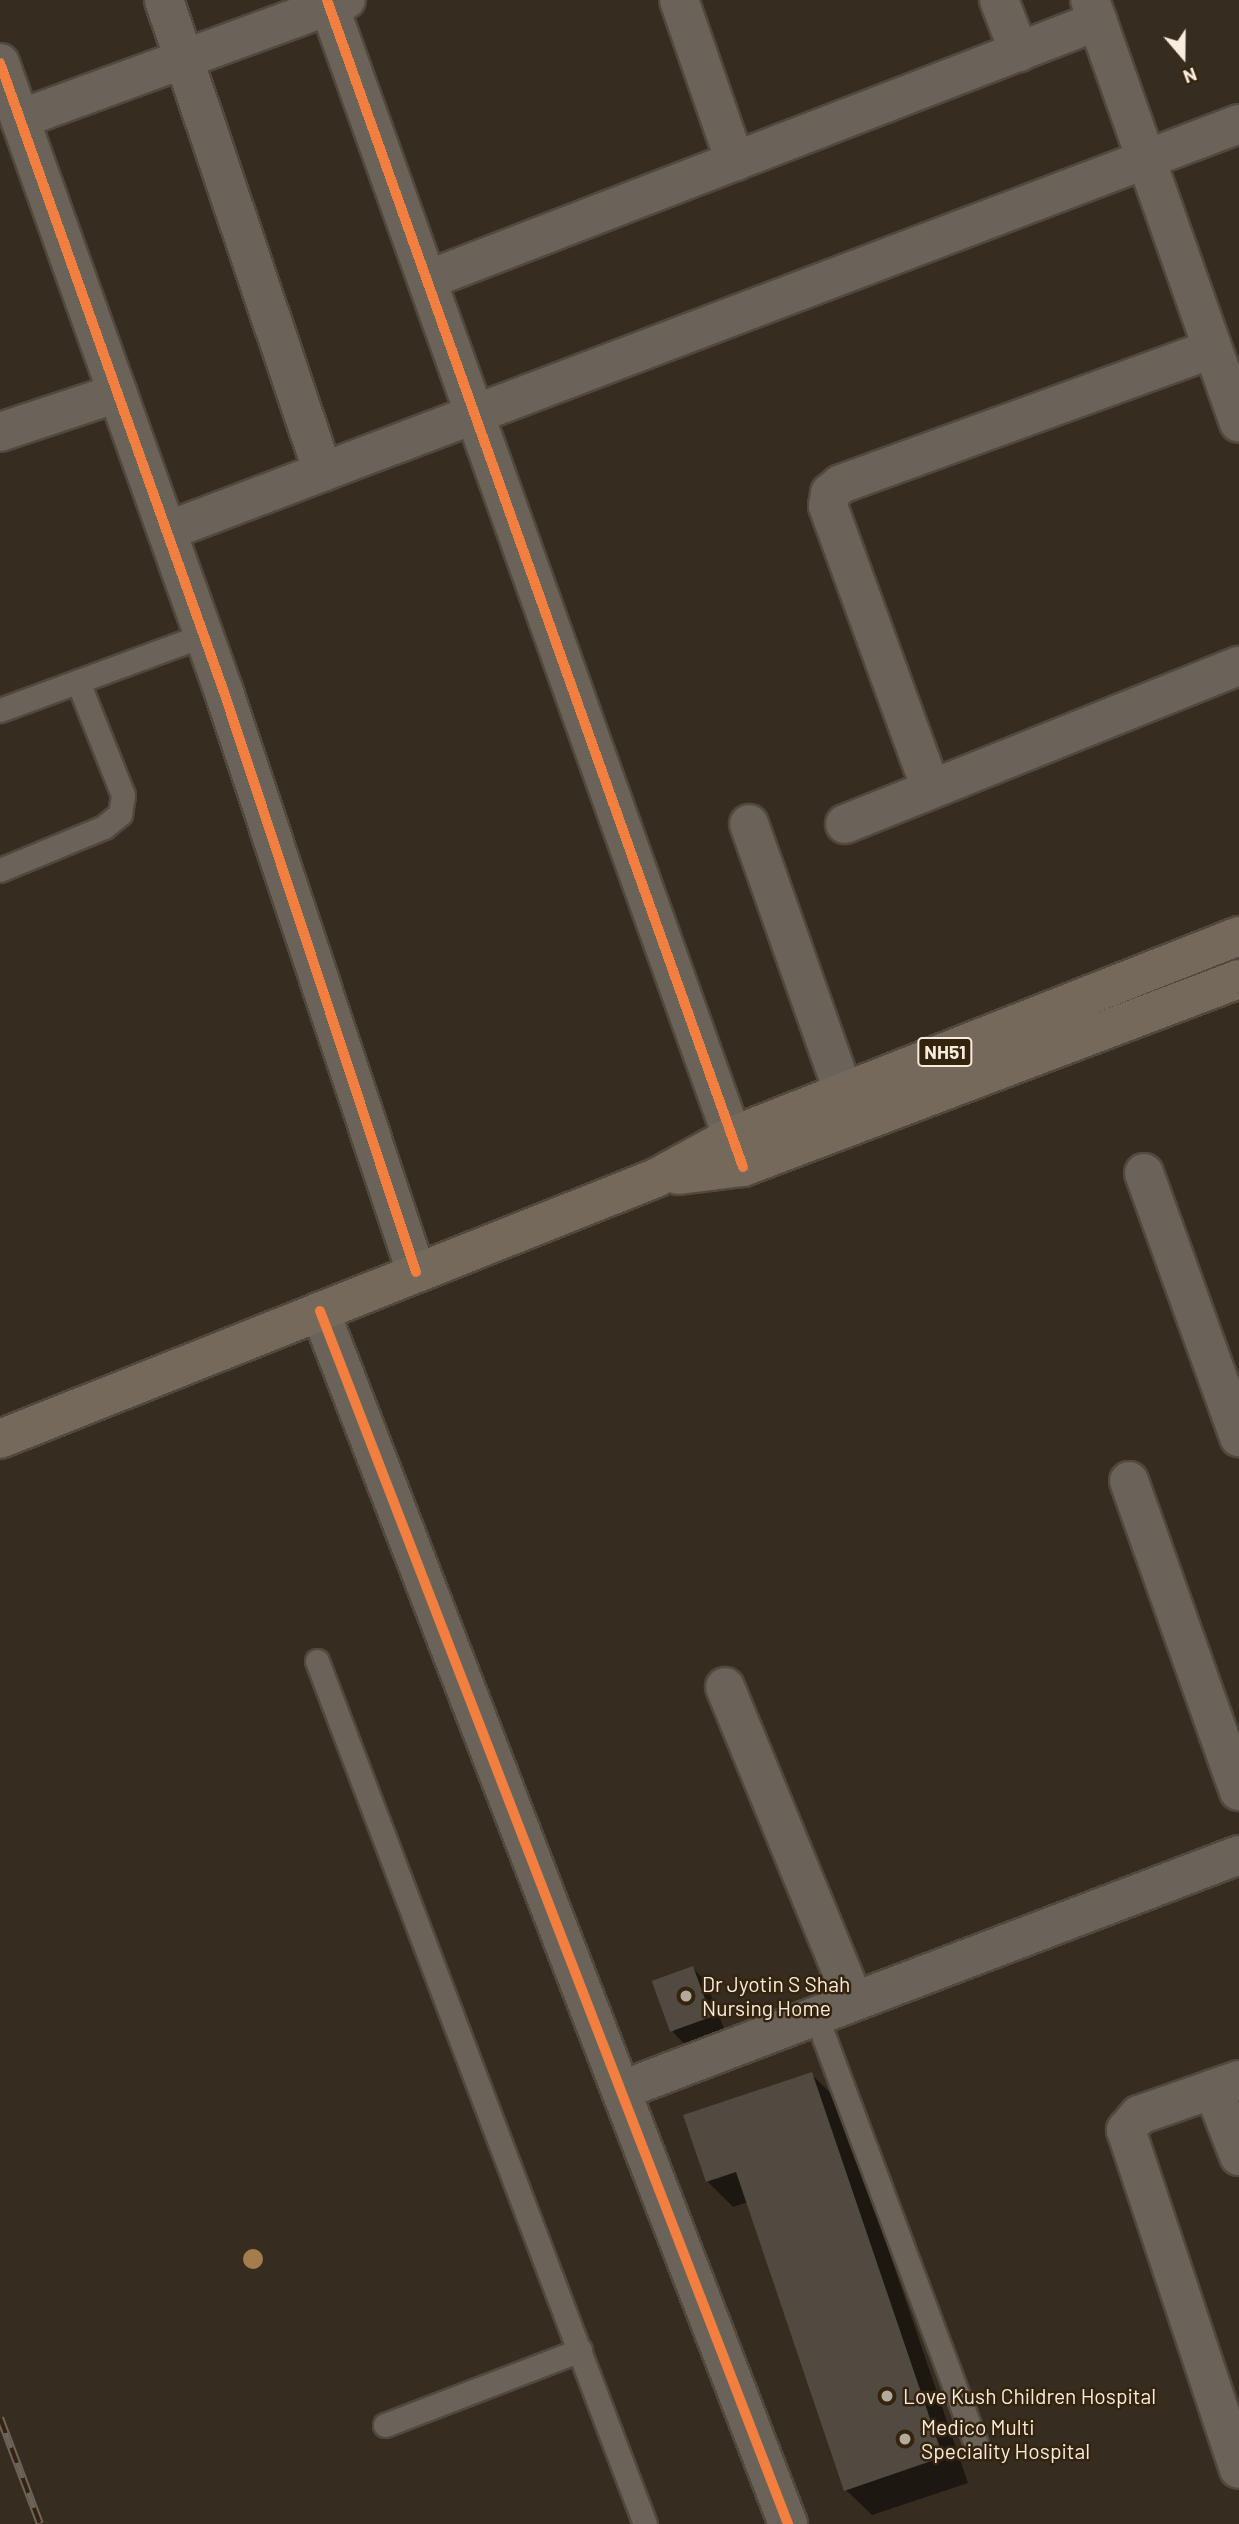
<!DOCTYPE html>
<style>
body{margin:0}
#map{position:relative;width:1239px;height:2524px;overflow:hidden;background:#362d20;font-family:Barlow,sans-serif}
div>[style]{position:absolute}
.shadow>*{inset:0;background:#0007}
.building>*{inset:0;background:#514a40;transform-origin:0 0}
.roads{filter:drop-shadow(2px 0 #51483e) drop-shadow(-2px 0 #51483e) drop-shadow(0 2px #51483e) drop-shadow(0 -2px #51483e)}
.service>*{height:23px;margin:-11.5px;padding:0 11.5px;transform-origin:11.5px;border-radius:11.5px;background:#6a635a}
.minor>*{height:38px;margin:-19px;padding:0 19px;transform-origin:19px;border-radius:19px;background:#6a635a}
.tertiary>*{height:38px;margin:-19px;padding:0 19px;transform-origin:19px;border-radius:19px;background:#6a635a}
.trunk>*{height:38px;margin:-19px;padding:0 19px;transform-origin:19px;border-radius:19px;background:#74695a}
.rail>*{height:8px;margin-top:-4px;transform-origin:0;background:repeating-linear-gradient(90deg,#35240d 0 16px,#6c645a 0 32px);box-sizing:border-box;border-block:2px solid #6c645a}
.cycleway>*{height:10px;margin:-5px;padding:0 5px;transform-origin:5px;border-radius:5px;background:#f27e40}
.trees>*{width:20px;height:20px;margin:-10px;border-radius:50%;background:#a37d4b}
.dots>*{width:19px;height:19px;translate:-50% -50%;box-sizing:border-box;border:4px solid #35240d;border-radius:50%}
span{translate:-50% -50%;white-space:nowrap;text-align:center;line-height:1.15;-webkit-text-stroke:5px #35240d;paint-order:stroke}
.shield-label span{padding:2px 5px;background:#35240d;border:2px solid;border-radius:5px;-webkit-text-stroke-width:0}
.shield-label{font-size:19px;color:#f7ecde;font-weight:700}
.poi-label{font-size:21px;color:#f7ecde}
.left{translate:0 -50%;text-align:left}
.north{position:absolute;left:1148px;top:21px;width:70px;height:70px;-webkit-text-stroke:5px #35240d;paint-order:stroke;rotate:160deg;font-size:19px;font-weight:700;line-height:28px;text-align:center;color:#f7ecde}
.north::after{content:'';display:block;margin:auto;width:24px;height:32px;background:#f7ecde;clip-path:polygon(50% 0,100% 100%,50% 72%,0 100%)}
</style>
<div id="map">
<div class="shadow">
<i style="clip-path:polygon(693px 1968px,706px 1982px,725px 2031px,686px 2046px,673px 2032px)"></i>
<i style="clip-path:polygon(811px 2074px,837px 2099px,968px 2483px,872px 2515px,846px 2490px,748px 2202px,733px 2207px,707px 2181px)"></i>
</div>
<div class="building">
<i style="left:693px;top:1966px;width:54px;height:44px;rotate:70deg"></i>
<i style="clip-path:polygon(812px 2072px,943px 2457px,844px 2491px,736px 2172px,706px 2182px,683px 2115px)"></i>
</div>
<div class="roads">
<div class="service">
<i style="left:0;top:710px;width:217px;rotate:-20.2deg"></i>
<i style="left:0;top:870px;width:113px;rotate:-22.5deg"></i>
<i style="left:104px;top:827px;width:21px;rotate:-39deg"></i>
<i style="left:120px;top:814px;width:19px;rotate:-81deg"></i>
<i style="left:123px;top:795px;width:122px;rotate:-111.7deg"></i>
<i style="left:317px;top:1661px;width:923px;rotate:69.19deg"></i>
<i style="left:816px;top:2016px;width:456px;rotate:69.5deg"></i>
<i style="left:385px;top:2425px;width:209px;rotate:-21deg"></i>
</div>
<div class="minor">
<i style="left:164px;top:0;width:498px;rotate:71.4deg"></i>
<i style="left:327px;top:0;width:1239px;rotate:70.38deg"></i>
<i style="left:679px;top:0;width:171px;rotate:70.9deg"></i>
<i style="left:999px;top:0;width:56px;rotate:69deg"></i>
<i style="left:1090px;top:0;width:448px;rotate:70.6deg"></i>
<i style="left:20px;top:119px;width:347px;rotate:-20.1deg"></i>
<i style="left:427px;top:280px;width:719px;rotate:-21.11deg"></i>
<i style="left:0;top:432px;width:124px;rotate:-18.3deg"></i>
<i style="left:167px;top:531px;width:1147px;rotate:-20.79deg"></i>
<i style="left:931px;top:789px;width:301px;rotate:-110deg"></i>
<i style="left:828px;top:506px;width:13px;rotate:-81deg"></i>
<i style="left:830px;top:493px;width:14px;rotate:-39deg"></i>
<i style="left:841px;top:484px;width:395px;rotate:-20deg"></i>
<i style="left:749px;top:824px;width:316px;rotate:70.6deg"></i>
<i style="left:845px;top:824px;width:424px;rotate:-21.9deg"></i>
<i style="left:1144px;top:1173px;width:281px;rotate:70.2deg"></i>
<i style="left:1129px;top:1481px;width:329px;rotate:70.5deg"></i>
<i style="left:725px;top:1687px;width:339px;rotate:67.7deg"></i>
<i style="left:1239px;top:2080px;width:106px;rotate:160.7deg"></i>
<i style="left:1139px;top:2115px;width:20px;rotate:131deg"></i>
<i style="left:1126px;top:2130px;width:357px;rotate:71.6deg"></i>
<i style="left:1213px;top:2089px;width:72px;rotate:68.8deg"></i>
</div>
<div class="tertiary">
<i style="left:0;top:63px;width:668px;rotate:70.4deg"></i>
<i style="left:224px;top:692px;width:611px;rotate:71.68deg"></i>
<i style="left:320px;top:1311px;width:1300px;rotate:68.9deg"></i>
<i style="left:622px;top:2090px;width:660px;rotate:-20.85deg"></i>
</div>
<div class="trunk">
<i style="left:678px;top:1175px;width:65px;rotate:-7deg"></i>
<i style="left:743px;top:1167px;width:530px;rotate:-20.76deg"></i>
<i style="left:0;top:1439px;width:706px;rotate:-21.7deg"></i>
<i style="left:656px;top:1178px;width:87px;rotate:-28.9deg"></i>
<i style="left:732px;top:1136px;width:545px;rotate:-21.53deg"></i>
</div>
</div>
<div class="rail">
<i style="left:0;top:2418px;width:113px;rotate:69.3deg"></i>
</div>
<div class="cycleway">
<i style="left:327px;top:0;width:1239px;rotate:70.38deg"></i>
<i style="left:0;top:63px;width:668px;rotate:70.4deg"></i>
<i style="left:224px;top:692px;width:611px;rotate:71.68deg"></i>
<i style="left:320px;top:1311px;width:1300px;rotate:68.9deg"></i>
</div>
<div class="trees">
<i style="left:253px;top:2259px"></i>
</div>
<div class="dots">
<i style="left:686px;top:1996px;background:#b3a99c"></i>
<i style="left:887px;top:2396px;background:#b3a99c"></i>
<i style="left:905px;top:2439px;background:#b3a99c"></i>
</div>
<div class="shield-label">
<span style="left:945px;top:1052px">NH51</span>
</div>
<div class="poi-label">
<span class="left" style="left:702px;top:1996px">Dr Jyotin S Shah<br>Nursing Home</span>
<span class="left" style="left:903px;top:2396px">Love Kush Children Hospital</span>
<span class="left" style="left:921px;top:2439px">Medico Multi<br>Speciality Hospital</span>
</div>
<div class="north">N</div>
</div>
